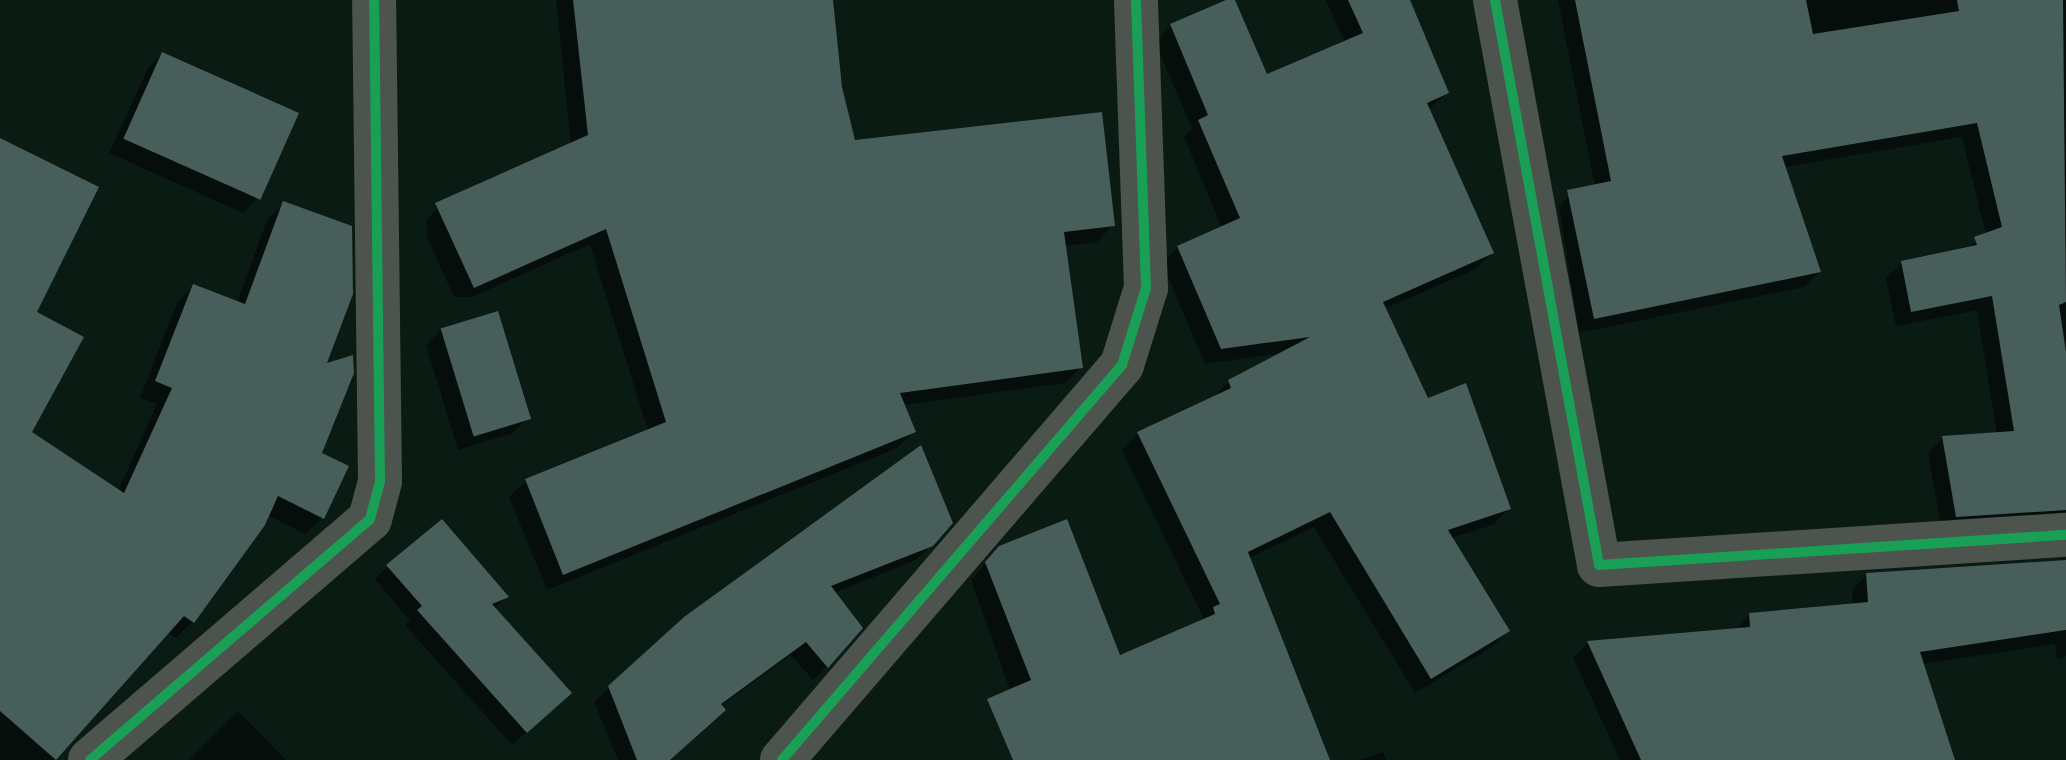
<!DOCTYPE html>
<style>
body{margin:0}
#map{position:relative;width:2066px;height:760px;overflow:hidden;background:#0a1b14;font-family:"Space Grotesk",sans-serif}
div>[style]{position:absolute}
.shadow>*{inset:0;background:#0007}
.building>*{inset:0;background:#485e5a;transform-origin:0 0}
.minor>*{height:44px;margin:-22px;padding:0 22px;transform-origin:22px;border-radius:22px;background:#4d534d}
.cycleway>*{height:10px;margin:-5px;padding:0 5px;transform-origin:5px;border-radius:5px;background:#1a9f57}
span{translate:-50% -50%;white-space:nowrap;text-align:center;line-height:1.15;-webkit-text-stroke:8px #010904;paint-order:stroke}
</style>
<div id="map">
<div class="shadow">
<i style="clip-path:polygon(556px 0,831px 0,840px 87px,853px 142px,1113px 225px,1097px 242px,1064px 246px,1081px 367px,1065px 383px,903px 405px,913px 432px,897px 448px,547px 590px,509px 497px,526px 481px,648px 431px,590px 244px,472px 297px,454px 297px,427px 237px,427px 219px,444px 202px,571px 145px)"></i>
<i style="clip-path:polygon(1233px 0,1265px 77px,1345px 43px,1326px 0,1407px 0,1447px 93px,1428px 110px,1491px 253px,1476px 269px,1384px 309px,1427px 400px,1509px 509px,1493px 525px,1451px 538px,1507px 631px,1492px 647px,1415px 693px,1314px 527px,1249px 558px,1327px 760px,1035px 760px,971px 580px,1000px 548px,1119px 658px,1204px 619px,1122px 450px,1138px 434px,1213px 397px,1229px 382px,1282px 353px,1205px 364px,1162px 263px,1178px 247px,1222px 228px,1184px 137px,1192px 129px,1155px 42px,1171px 26px)"></i>
<i style="clip-path:polygon(1558px 0,2066px 0,2066px 531px,1942px 531px,1928px 453px,1943px 438px,1997px 434px,1977px 310px,1896px 326px,1886px 278px,1902px 263px,1963px 250px,1986px 235px,1962px 137px,1783px 167px,1819px 272px,1804px 287px,1579px 333px,1559px 206px,1574px 191px,1595px 186px)"></i>
<i style="clip-path:polygon(162px 54px,257px 198px,243px 213px,109px 153px,148px 68px)"></i>
<i style="clip-path:polygon(0 140px,35px 313px,29px 433px,118px 491px,157px 404px,140px 398px,177px 303px,193px 287px,237px 303px,267px 220px,284px 204px,324px 366px,322px 518px,305px 534px,267px 515px,193px 621px,176px 638px,167px 632px,54px 760px,0 760px)"></i>
<i style="clip-path:polygon(496px 313px,528px 418px,513px 433px,458px 450px,426px 345px,441px 330px)"></i>
<i style="clip-path:polygon(931px 545px,916px 560px,834px 593px,827px 666px,813px 680px,791px 655px,720px 706px,668px 760px,618px 760px,594px 702px,685px 619px)"></i>
<i style="clip-path:polygon(2066px 562px,2066px 656px,2057px 660px,2055px 644px,1922px 664px,1953px 760px,1620px 760px,1573px 658px,1588px 643px,1734px 631px,1750px 615px,1853px 605px,1852px 590px,1867px 575px)"></i>
<i style="clip-path:polygon(388px 566px,506px 597px,494px 609px,556px 706px,512px 745px,405px 625px,410px 621px,375px 579px)"></i>
<i style="clip-path:polygon(238px 711px,286px 760px,189px 760px)"></i>
<i style="clip-path:polygon(1383px 752px,1386px 760px,1359px 760px)"></i>
</div>
<div class="building">
<i style="clip-path:polygon(573px 0,833px 0,842px 87px,855px 140px,1102px 112px,1115px 226px,1064px 232px,1083px 368px,900px 393px,916px 432px,563px 575px,525px 479px,666px 422px,606px 229px,474px 288px,435px 203px,588px 135px)"></i>
<i style="clip-path:polygon(1226px 0,1235px 0,1267px 74px,1363px 33px,1348px 0,1410px 0,1449px 93px,1427px 103px,1494px 253px,1383px 302px,1428px 398px,1466px 383px,1511px 509px,1448px 530px,1510px 631px,1431px 679px,1330px 512px,1248px 552px,1330px 760px,1013px 760px,987px 699px,1031px 680px,985px 562px,999px 546px,1067px 519px,1120px 655px,1215px 614px,1213px 607px,1220px 604px,1137px 432px,1231px 388px,1228px 380px,1310px 337px,1221px 349px,1177px 246px,1240px 218px,1198px 120px,1208px 115px,1170px 24px)"></i>
<i style="clip-path:polygon(1575px 0,1806px 0,1813px 34px,1959px 11px,1957px 0,2063px 0,2066px 302px,2059px 305px,2066px 352px,2066px 510px,1956px 517px,1942px 436px,2014px 431px,1992px 296px,1911px 312px,1901px 261px,1977px 245px,1974px 237px,2002px 227px,1977px 123px,1782px 156px,1821px 272px,1594px 319px,1567px 190px,1611px 181px)"></i>
<i style="left:162px;top:52px;width:150px;height:95px;rotate:24deg"></i>
<i style="clip-path:polygon(0 138px,99px 187px,37px 312px,84px 337px,32px 432px,124px 493px,172px 388px,155px 381px,193px 284px,245px 304px,283px 201px,352px 226px,353px 294px,327px 363px,353px 355px,354px 373px,322px 453px,349px 466px,324px 519px,278px 496px,265px 525px,194px 623px,184px 616px,56px 760px,0 711px)"></i>
<i style="left:498px;top:311px;width:113px;height:60px;rotate:73deg"></i>
<i style="clip-path:polygon(921px 445px,953px 523px,933px 546px,831px 586px,863px 628px,828px 668px,806px 642px,721px 704px,726px 710px,670px 760px,637px 760px,608px 686px,684px 617px)"></i>
<i style="clip-path:polygon(442px 519px,509px 597px,492px 604px,572px 693px,527px 733px,417px 610px,422px 606px,386px 565px)"></i>
<i style="clip-path:polygon(2066px 560px,2066px 630px,1920px 652px,1955px 760px,1641px 760px,1587px 641px,1750px 627px,1749px 613px,1868px 602px,1866px 573px)"></i>
</div>
<div class="minor">
<i style="left:1495px;top:0;width:574px;rotate:79.57deg"></i>
<i style="left:1599px;top:565px;width:468px;rotate:-3.7deg"></i>
<i style="left:90px;top:760px;width:369px;rotate:-40.7deg"></i>
<i style="left:370px;top:519px;width:39px;rotate:-75deg"></i>
<i style="left:380px;top:481px;width:481px;rotate:-90.7deg"></i>
<i style="left:782px;top:760px;width:521px;rotate:-49.28deg"></i>
<i style="left:1122px;top:365px;width:81px;rotate:-72.7deg"></i>
<i style="left:1146px;top:288px;width:288px;rotate:-92deg"></i>
</div>
<div class="cycleway">
<i style="left:1495px;top:0;width:574px;rotate:79.57deg"></i>
<i style="left:1599px;top:565px;width:468px;rotate:-3.7deg"></i>
<i style="left:90px;top:760px;width:369px;rotate:-40.7deg"></i>
<i style="left:370px;top:519px;width:39px;rotate:-75deg"></i>
<i style="left:380px;top:481px;width:481px;rotate:-90.7deg"></i>
<i style="left:782px;top:760px;width:521px;rotate:-49.28deg"></i>
<i style="left:1122px;top:365px;width:81px;rotate:-72.7deg"></i>
<i style="left:1146px;top:288px;width:288px;rotate:-92deg"></i>
</div>
</div>
